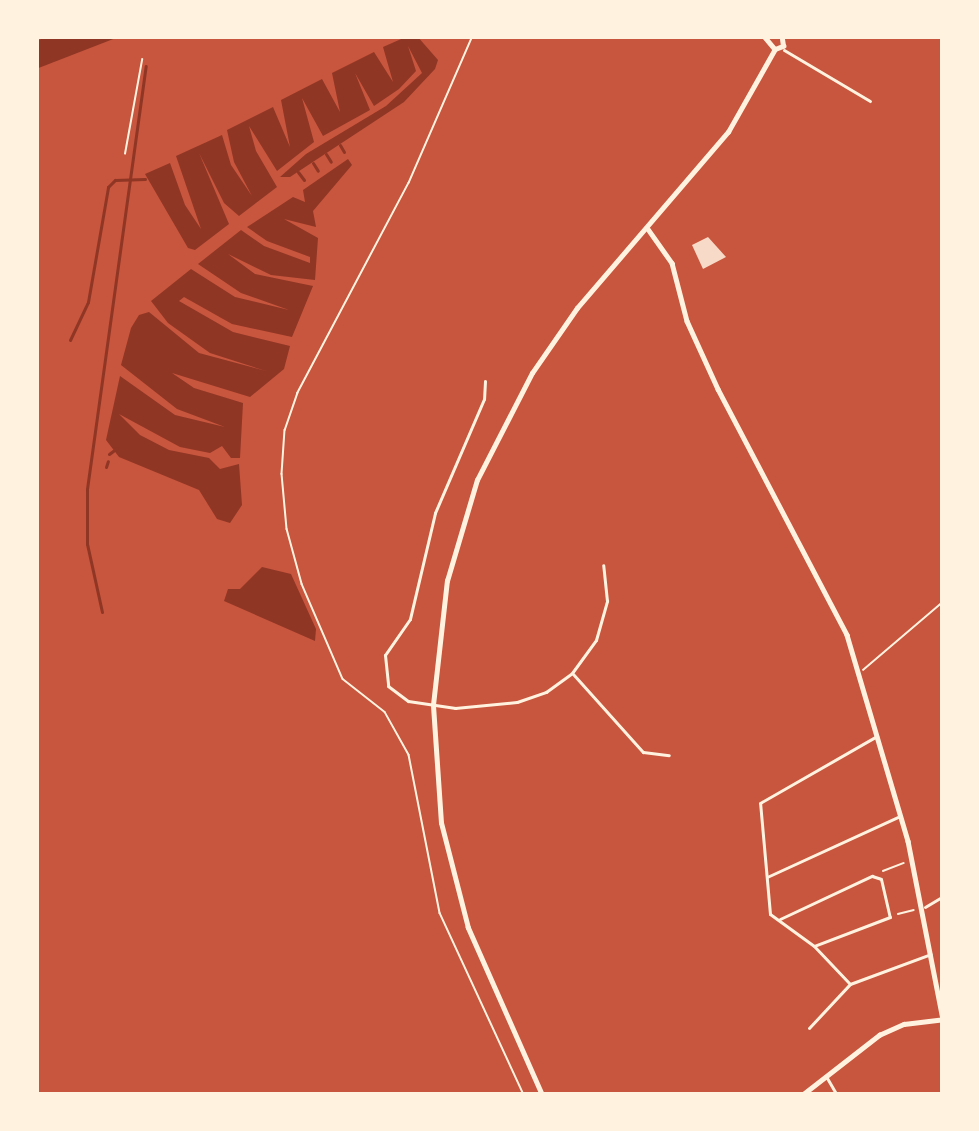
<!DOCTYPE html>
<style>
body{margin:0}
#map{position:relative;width:979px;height:1131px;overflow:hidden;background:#c8553d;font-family:"Fira Sans",sans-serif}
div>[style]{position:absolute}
.water>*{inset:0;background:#8f3625}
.stream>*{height:3px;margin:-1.5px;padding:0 1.5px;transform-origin:1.5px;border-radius:1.5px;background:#8f3625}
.building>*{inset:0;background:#f7dbc8}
.path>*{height:1.5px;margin:-0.75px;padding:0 0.75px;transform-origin:0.75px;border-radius:0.75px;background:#fff3e0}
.service>*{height:1.5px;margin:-0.75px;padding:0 0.75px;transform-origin:0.75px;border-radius:0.75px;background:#fff3e0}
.minor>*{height:3px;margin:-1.5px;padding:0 1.5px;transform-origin:1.5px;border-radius:1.5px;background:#fff3e0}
.tertiary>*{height:4.5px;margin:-2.25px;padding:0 2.25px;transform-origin:2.25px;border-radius:2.25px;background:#fff3e0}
.secondary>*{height:4.5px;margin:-2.25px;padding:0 2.25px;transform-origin:2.25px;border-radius:2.25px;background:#fff3e0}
span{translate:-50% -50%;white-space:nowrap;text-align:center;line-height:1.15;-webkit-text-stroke:10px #fff3e0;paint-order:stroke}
.frame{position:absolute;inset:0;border:39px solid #fff3e0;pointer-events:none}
</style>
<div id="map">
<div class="water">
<i style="clip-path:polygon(49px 36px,121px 36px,36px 69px,36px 41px)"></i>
<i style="clip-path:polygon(408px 36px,417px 36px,438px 60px,435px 69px,404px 102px,290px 177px,280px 177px,306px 154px,386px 106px,422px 73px,408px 46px,416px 71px,399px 89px,374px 106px,355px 73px,370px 110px,323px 136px,302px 98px,314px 142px,277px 171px,249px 126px,256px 151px,277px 187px,239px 216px,224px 203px,199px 153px,229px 224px,195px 250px,188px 248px,145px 174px,170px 163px,185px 205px,201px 229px,176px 156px,222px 135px,231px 165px,252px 196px,234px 162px,227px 130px,273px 107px,290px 147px,281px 100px,322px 79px,340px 112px,332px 73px,374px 52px,393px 82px,383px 47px)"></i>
<i style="clip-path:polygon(348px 159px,352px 165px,313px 211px,316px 227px,284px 219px,318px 238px,315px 280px,271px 275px,228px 254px,255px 274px,313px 286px,292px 337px,232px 324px,184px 297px,179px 301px,233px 332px,290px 346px,284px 369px,250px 397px,172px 373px,194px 388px,243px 403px,240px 458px,231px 458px,222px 446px,210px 453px,180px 447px,119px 414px,140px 435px,169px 450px,209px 458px,220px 469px,239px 464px,242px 505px,230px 523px,217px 519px,199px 490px,119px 457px,106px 440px,120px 376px,175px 415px,225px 427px,177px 409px,121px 365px,131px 328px,139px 315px,149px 312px,199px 353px,266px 371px,210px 353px,168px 323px,151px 301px,191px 269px,235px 297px,289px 310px,241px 293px,198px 264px,241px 230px,264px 246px,310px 263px,310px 257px,267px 241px,247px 227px,293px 197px,305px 202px,303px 190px)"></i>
<i style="clip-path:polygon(262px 567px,291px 574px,316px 629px,315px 641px,224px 601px,228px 589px,240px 589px)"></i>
</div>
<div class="stream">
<i style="left:340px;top:145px;width:8px;rotate:60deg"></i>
<i style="left:326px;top:154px;width:9px;rotate:58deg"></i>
<i style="left:313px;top:163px;width:9px;rotate:58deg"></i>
<i style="left:298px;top:172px;width:10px;rotate:53deg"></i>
<i style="left:70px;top:340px;width:42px;rotate:-64.7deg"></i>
<i style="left:88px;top:302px;width:117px;rotate:-80.1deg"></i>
<i style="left:108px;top:187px;width:10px;rotate:-45deg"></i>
<i style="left:115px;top:180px;width:30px;rotate:-2deg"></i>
<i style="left:109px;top:454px;width:10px;rotate:-37deg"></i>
<i style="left:106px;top:467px;width:6px;rotate:-72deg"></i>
<i style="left:102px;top:612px;width:70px;rotate:-102.4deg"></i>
<i style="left:87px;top:544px;width:55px;rotate:-90deg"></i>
<i style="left:87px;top:489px;width:427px;rotate:-82.1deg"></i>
</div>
<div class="building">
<i style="clip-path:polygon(708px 237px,726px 257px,703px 269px,692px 245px)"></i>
</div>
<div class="path">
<i style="left:473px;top:36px;width:160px;rotate:113.5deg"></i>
<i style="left:409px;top:183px;width:238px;rotate:117.9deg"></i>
<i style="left:298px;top:393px;width:39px;rotate:109deg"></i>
<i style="left:285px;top:430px;width:44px;rotate:93.9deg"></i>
<i style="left:282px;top:474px;width:55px;rotate:84.8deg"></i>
<i style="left:287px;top:529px;width:57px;rotate:74.7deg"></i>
<i style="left:302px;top:584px;width:103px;rotate:66.7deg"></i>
<i style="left:343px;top:679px;width:53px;rotate:38.2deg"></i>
<i style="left:385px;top:712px;width:49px;rotate:60.8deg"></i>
<i style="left:409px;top:755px;width:161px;rotate:78.9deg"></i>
<i style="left:440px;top:913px;width:200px;rotate:65.2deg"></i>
<i style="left:883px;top:871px;width:22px;rotate:-21deg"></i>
<i style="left:898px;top:914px;width:16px;rotate:-14deg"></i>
</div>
<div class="service">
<i style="left:125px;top:154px;width:96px;rotate:-79.7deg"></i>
<i style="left:863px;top:670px;width:105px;rotate:-40.4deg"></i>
</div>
<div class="minor">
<i style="left:784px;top:50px;width:100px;rotate:30.7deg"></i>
<i style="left:485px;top:381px;width:18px;rotate:93deg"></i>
<i style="left:484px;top:399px;width:124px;rotate:113.3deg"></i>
<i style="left:435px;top:513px;width:109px;rotate:103.3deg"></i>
<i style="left:410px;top:619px;width:44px;rotate:124.8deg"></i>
<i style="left:385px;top:655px;width:31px;rotate:84deg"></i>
<i style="left:388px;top:686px;width:25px;rotate:37deg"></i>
<i style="left:408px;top:701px;width:48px;rotate:8.5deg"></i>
<i style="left:455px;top:708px;width:62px;rotate:-5.5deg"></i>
<i style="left:517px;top:702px;width:31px;rotate:-19deg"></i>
<i style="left:546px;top:692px;width:32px;rotate:-36deg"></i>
<i style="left:572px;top:673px;width:41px;rotate:-54deg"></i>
<i style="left:596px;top:640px;width:41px;rotate:-74.2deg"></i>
<i style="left:607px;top:601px;width:36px;rotate:-96deg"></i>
<i style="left:573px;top:674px;width:105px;rotate:48.1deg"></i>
<i style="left:643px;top:752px;width:26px;rotate:7deg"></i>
<i style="left:767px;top:877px;width:146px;rotate:-24.6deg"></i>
<i style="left:925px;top:907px;width:21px;rotate:-31deg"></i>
<i style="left:780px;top:919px;width:102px;rotate:-25.1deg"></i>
<i style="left:872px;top:876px;width:9px;rotate:18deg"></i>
<i style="left:881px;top:879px;width:39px;rotate:77deg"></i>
<i style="left:890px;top:917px;width:81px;rotate:159.1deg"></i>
<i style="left:850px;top:984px;width:52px;rotate:-133.5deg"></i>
<i style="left:814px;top:946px;width:54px;rotate:-144deg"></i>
<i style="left:770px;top:914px;width:111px;rotate:-95.1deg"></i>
<i style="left:760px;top:803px;width:135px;rotate:-29.8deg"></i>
<i style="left:809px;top:1028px;width:60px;rotate:-47deg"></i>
<i style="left:850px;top:984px;width:86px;rotate:-20.3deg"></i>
<i style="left:827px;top:1078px;width:20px;rotate:60deg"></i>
</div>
<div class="tertiary">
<i style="left:648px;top:229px;width:42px;rotate:54.8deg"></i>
<i style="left:672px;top:263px;width:60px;rotate:75.5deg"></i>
<i style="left:687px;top:321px;width:75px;rotate:65.5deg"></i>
<i style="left:718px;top:389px;width:278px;rotate:62.3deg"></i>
<i style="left:847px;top:635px;width:215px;rotate:73.5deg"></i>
<i style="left:908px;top:841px;width:181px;rotate:78.9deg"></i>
</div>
<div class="secondary">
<i style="left:764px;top:36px;width:17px;rotate:50deg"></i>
<i style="left:775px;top:49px;width:9px;rotate:-21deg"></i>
<i style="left:783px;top:46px;width:7px;rotate:-98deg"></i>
<i style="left:542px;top:1095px;width:183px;rotate:-113.9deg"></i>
<i style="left:468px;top:928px;width:108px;rotate:-104.4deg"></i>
<i style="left:441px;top:823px;width:118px;rotate:-93.9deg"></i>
<i style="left:433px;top:705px;width:125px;rotate:-83.6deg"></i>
<i style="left:447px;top:581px;width:105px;rotate:-73.5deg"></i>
<i style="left:477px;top:480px;width:120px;rotate:-62.8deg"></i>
<i style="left:532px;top:373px;width:79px;rotate:-55.3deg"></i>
<i style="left:577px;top:308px;width:232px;rotate:-49.4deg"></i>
<i style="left:728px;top:132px;width:95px;rotate:-60.5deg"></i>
<i style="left:802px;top:1095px;width:98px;rotate:-37.9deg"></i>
<i style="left:879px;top:1035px;width:27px;rotate:-24deg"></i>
<i style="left:904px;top:1024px;width:39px;rotate:-7deg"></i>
</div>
<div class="frame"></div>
</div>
